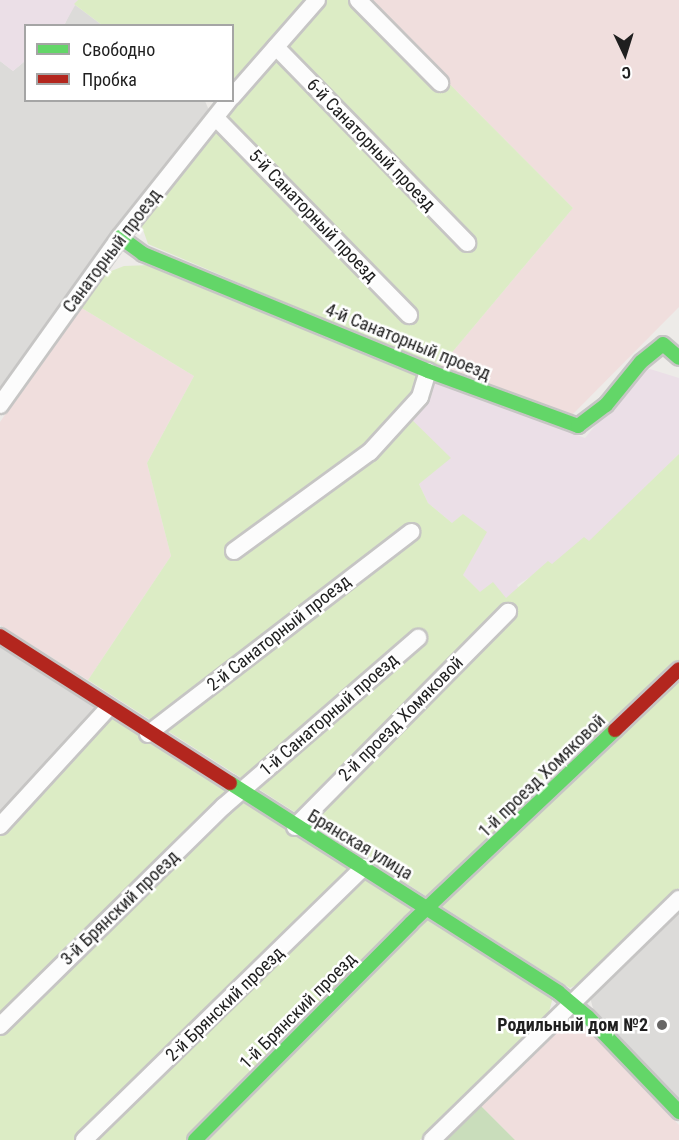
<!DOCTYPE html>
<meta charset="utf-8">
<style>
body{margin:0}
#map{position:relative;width:679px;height:1140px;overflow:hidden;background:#edebe8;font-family:"Roboto Condensed",sans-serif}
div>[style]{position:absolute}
.residential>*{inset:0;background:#dcdbd9}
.commercial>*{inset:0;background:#f0dedd}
.industrial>*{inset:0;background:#ebdfe7}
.grass>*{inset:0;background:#dcecc5}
.forest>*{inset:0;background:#c9ddbb}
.roads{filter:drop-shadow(2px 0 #c6c5c4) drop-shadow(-2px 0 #c6c5c4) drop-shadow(0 2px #c6c5c4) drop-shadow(0 -2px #c6c5c4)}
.street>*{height:16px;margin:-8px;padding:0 8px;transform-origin:8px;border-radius:8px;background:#fcfcfc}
.fast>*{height:14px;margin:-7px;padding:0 7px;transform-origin:7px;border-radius:7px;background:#63d668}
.jam>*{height:14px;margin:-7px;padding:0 7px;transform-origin:7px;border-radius:7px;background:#b3261e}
.dots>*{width:16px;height:16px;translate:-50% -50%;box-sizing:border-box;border:3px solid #fff;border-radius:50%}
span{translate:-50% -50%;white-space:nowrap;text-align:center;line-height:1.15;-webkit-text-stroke:5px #fff;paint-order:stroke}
.street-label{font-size:18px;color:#1f1f1f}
.poi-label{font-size:18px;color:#1f1f1f;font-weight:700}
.right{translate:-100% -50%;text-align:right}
.legend{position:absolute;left:24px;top:24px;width:210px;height:78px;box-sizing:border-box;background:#fff;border:2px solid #a5a5a5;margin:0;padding:8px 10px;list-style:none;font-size:18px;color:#1f1f1f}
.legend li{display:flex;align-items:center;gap:12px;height:30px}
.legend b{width:30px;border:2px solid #a5a5a5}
.north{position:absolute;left:595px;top:24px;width:60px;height:60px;-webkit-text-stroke:4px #fff;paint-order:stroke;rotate:176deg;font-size:16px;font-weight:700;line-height:24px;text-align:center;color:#1f1f1f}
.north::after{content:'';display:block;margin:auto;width:21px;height:27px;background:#1f1f1f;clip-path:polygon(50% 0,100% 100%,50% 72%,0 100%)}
</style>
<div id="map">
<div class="residential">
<i style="clip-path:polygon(74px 4px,102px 25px,64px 26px)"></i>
<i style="clip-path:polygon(0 61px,13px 71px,25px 61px,26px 100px,205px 101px,211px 115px,0 401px)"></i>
<i style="clip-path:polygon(0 647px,107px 715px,0 834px)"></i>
<i style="clip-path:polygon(679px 909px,679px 1099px,594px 1012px,591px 1001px,591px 994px)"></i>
</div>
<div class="commercial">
<i style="clip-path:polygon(366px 0,679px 0,679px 307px,570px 417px,439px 368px,573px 208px)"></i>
<i style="clip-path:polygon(80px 307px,194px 376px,147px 463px,171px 556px,88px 680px,0 625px,0 422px)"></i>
<i style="clip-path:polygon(570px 1016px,583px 1024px,679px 1125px,679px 1140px,515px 1140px,479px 1104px)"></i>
</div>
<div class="industrial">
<i style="clip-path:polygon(0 0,78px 0,64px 25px,26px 26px,25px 61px,13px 71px,0 61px)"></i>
<i style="clip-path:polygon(650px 369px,679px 378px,679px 454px,589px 542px,517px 585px,519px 589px,506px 598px,480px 593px,463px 575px,452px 523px,428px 503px,419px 484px,403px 410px,432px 381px,585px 438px,641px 370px)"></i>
</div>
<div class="grass">
<i style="clip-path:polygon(78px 0,308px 0,233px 86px,232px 26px,102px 25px,74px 4px)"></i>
<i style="clip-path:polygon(327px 0,366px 0,573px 208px,439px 368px,148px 244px,141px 224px,275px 56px)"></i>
<i style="clip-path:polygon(151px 265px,432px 381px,403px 411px,451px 458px,419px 484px,428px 503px,452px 523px,463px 514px,487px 532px,463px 575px,480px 592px,493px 582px,506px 598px,548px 561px,552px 564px,584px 537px,589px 541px,679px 454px,679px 888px,578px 984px,570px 988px,88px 680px,171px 556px,147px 463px,194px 376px,80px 307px,101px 275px,124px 266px)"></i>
<i style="clip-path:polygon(107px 715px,553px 997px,549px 1012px,420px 1140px,0 1140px,0 834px)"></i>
</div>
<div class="forest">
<i style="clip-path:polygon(479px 1104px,515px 1140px,443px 1140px)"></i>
</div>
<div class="roads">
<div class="street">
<i style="left:358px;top:0;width:117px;rotate:45.3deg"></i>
<i style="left:276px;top:47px;width:274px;rotate:45.7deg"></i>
<i style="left:232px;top:97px;width:129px;rotate:-48.8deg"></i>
<i style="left:216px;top:118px;width:276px;rotate:45.6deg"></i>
<i style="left:0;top:405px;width:206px;rotate:-54.5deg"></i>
<i style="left:120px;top:237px;width:175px;rotate:-51.5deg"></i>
<i style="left:234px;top:551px;width:168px;rotate:-36.1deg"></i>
<i style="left:370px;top:452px;width:74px;rotate:-47.7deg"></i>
<i style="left:420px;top:397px;width:27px;rotate:-73deg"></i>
<i style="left:148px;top:734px;width:332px;rotate:-37.5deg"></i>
<i style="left:0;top:826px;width:161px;rotate:-47.5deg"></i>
<i style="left:295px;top:827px;width:303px;rotate:-45.3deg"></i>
<i style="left:0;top:1026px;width:314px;rotate:-44.5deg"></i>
<i style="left:224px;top:806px;width:257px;rotate:-40.9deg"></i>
<i style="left:84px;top:1140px;width:391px;rotate:-44.3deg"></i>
<i style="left:432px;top:1140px;width:345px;rotate:-44.3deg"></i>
</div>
<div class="fast">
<i style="left:120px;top:237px;width:29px;rotate:36deg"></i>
<i style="left:143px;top:254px;width:308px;rotate:22.3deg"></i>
<i style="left:428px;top:371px;width:160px;rotate:20.1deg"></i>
<i style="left:578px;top:426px;width:35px;rotate:-37deg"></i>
<i style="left:606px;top:405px;width:55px;rotate:-50.9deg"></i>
<i style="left:641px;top:362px;width:28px;rotate:-39deg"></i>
<i style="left:663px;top:344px;width:21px;rotate:41deg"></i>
<i style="left:230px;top:783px;width:389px;rotate:32.5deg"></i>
<i style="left:558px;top:992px;width:39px;rotate:40deg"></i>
<i style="left:588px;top:1017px;width:132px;rotate:46.2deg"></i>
<i style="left:195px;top:1140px;width:306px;rotate:-45.1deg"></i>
<i style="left:411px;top:923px;width:281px;rotate:-43.4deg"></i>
</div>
<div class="jam">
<i style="left:0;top:636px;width:273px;rotate:32.6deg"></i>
<i style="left:615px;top:730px;width:88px;rotate:-43.6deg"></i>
</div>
</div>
<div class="dots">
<i style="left:662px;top:1025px;background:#676665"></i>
</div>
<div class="street-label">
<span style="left:371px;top:145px;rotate:46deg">6-й Санаторный проезд</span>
<span style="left:313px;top:216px;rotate:46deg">5-й Санаторный проезд</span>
<span style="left:112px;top:251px;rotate:-53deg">Санаторный проезд</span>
<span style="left:408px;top:342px;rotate:22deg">4-й Санаторный проезд</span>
<span style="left:279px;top:633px;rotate:-38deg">2-й Санаторный проезд</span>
<span style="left:329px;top:715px;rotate:-41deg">1-й Санаторный проезд</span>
<span style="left:401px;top:719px;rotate:-45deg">2-й проезд Хомяковой</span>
<span style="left:542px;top:776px;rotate:-44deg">1-й проезд Хомяковой</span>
<span style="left:360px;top:845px;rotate:31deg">Брянская улица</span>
<span style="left:120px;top:908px;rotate:-44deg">3-й Брянский проезд</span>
<span style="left:225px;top:1004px;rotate:-44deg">2-й Брянский проезд</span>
<span style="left:298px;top:1011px;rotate:-45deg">1-й Брянский проезд</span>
</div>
<div class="poi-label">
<span class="right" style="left:648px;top:1025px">Родильный дом №2</span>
</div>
<ul class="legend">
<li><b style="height:8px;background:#63d668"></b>Свободно</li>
<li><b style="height:8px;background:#b3261e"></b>Пробка</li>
</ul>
<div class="north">С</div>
</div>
